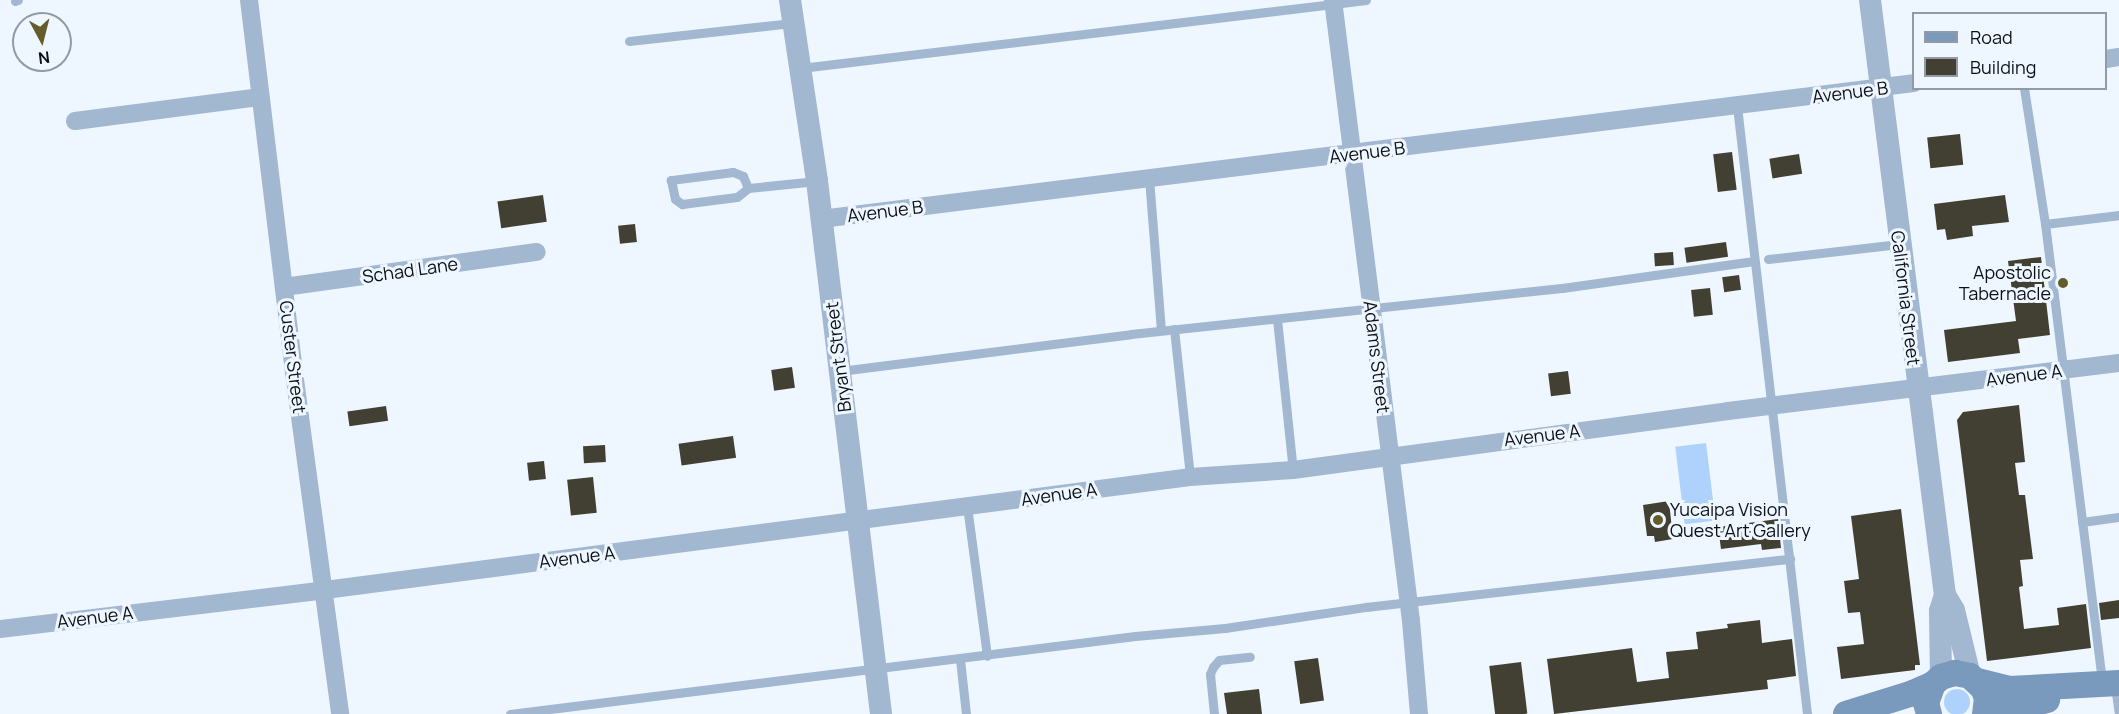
<!DOCTYPE html>
<style>
body{margin:0}
#map{position:relative;width:2119px;height:714px;overflow:hidden;background:#eef6ff;font-family:Manrope,sans-serif}
div>[style]{position:absolute}
.green>*{inset:0;background:#aed2fb;transform-origin:0 0}
.round{border-radius:50%}
.building>*{inset:0;background:#424032;transform-origin:0 0}
.service>*{height:9px;margin:-4.5px;padding:0 4.5px;transform-origin:4.5px;border-radius:4.5px;background:#a2b7d0}
.minor>*{height:18px;margin:-9px;padding:0 9px;transform-origin:9px;border-radius:9px;background:#a2b7d0}
.tertiary>*{height:22px;margin:-11px;padding:0 11px;transform-origin:11px;border-radius:11px;background:#a2b7d0}
.secondary>*{height:26px;margin:-13px;padding:0 13px;transform-origin:13px;border-radius:13px;background:#7999bd}
.dots>*{width:16px;height:16px;translate:-50% -50%;box-sizing:border-box;border:3px solid #eef6ff;border-radius:50%}
span{translate:-50% -50%;white-space:nowrap;text-align:center;line-height:1.15;-webkit-text-stroke:6px #eef6ff;paint-order:stroke}
.street-label{font-size:18px;color:#0c1015}
.poi-label{font-size:18px;color:#0c1015}
.right{translate:-100% -50%;text-align:right}
.left{translate:0 -50%;text-align:left}
.legend{position:absolute;left:1912px;top:12px;width:195px;height:78px;box-sizing:border-box;background:#eef6ff;border:2px solid #949aa1;margin:0;padding:8px 10px;list-style:none;font-size:18px;color:#0c1015}
.legend li{display:flex;align-items:center;gap:12px;height:30px}
.legend b{width:30px;border:2px solid #949aa1}
.north{position:absolute;left:12px;top:12px;width:60px;height:60px;box-sizing:border-box;background:#eef6ff;border:2px solid #949aa1;border-radius:50%;rotate:173deg;font-size:16px;font-weight:700;line-height:24px;text-align:center;color:#0c1015}
.north::after{content:'';display:block;margin:auto;width:21px;height:27px;background:#625d2a;clip-path:polygon(50% 0,100% 100%,50% 72%,0 100%)}
</style>
<div id="map">
<div class="green">
<i style="left:1706px;top:443px;width:78px;height:31px;rotate:83deg"></i>
<i class="round" style="left:1944px;top:689px;width:26px;height:26px"></i>
</div>
<div class="building">
<i style="left:1960px;top:134px;width:31px;height:33px;rotate:84deg"></i>
<i style="left:1732px;top:152px;width:38px;height:19px;rotate:83deg"></i>
<i style="left:1799px;top:154px;width:20px;height:30px;rotate:81deg"></i>
<i style="left:543px;top:195px;width:27px;height:46px;rotate:82deg"></i>
<i style="clip-path:polygon(2005px 195px,2009px 222px,1972px 226px,1973px 236px,1947px 240px,1945px 229px,1937px 230px,1934px 204px)"></i>
<i style="left:635px;top:224px;width:18px;height:17px;rotate:84deg"></i>
<i style="left:1726px;top:242px;width:15px;height:42px;rotate:82deg"></i>
<i style="left:1673px;top:252px;width:13px;height:19px;rotate:86deg"></i>
<i style="clip-path:polygon(2041px 257px,2050px 335px,2018px 339px,2020px 353px,1948px 362px,1944px 330px,2016px 321px,2008px 261px)"></i>
<i style="left:1739px;top:275px;width:15px;height:17px;rotate:82deg"></i>
<i style="left:1710px;top:288px;width:27px;height:19px;rotate:84deg"></i>
<i style="left:792px;top:367px;width:21px;height:21px;rotate:82deg"></i>
<i style="left:1568px;top:371px;width:23px;height:20px;rotate:83deg"></i>
<i style="clip-path:polygon(2019px 405px,2025px 462px,2015px 463px,2019px 495px,2025px 495px,2033px 559px,2020px 560px,2023px 586px,2019px 587px,2024px 629px,2059px 625px,2057px 608px,2086px 604px,2091px 648px,1987px 661px,1957px 420px,1963px 412px)"></i>
<i style="left:386px;top:406px;width:15px;height:39px;rotate:82deg"></i>
<i style="left:733px;top:436px;width:22px;height:55px;rotate:82deg"></i>
<i style="left:605px;top:445px;width:17px;height:22px;rotate:87deg"></i>
<i style="left:544px;top:461px;width:18px;height:17px;rotate:84deg"></i>
<i style="left:593px;top:477px;width:36px;height:26px;rotate:84deg"></i>
<i style="clip-path:polygon(1669px 501px,1673px 539px,1655px 542px,1654px 536px,1647px 536px,1643px 505px)"></i>
<i style="clip-path:polygon(1901px 509px,1920px 665px,1915px 665px,1915px 670px,1841px 679px,1837px 647px,1864px 644px,1860px 612px,1848px 613px,1844px 581px,1859px 579px,1851px 516px)"></i>
<i style="clip-path:polygon(1778px 519px,1781px 548px,1762px 550px,1761px 544px,1721px 549px,1718px 527px)"></i>
<i style="clip-path:polygon(2119px 600px,2119px 618px,2101px 620px,2099px 603px)"></i>
<i style="clip-path:polygon(1760px 620px,1762px 643px,1792px 639px,1796px 676px,1767px 680px,1768px 689px,1554px 714px,1547px 659px,1632px 648px,1637px 682px,1669px 678px,1666px 652px,1698px 649px,1696px 632px,1728px 628px,1727px 624px)"></i>
<i style="left:1318px;top:658px;width:43px;height:24px;rotate:82deg"></i>
<i style="left:1521px;top:662px;width:52px;height:32px;rotate:83deg"></i>
<i style="clip-path:polygon(1259px 689px,1262px 714px,1227px 714px,1224px 693px)"></i>
</div>
<div class="service">
<i style="left:15px;top:1px;width:3px;rotate:-18deg"></i>
<i style="left:629px;top:41px;width:165px;rotate:-6.3deg"></i>
<i style="left:801px;top:68px;width:569px;rotate:-6.86deg"></i>
<i style="left:2024px;top:88px;width:138px;rotate:81.2deg"></i>
<i style="left:1737px;top:106px;width:612px;rotate:83.43deg"></i>
<i style="left:1149px;top:178px;width:152px;rotate:85.5deg"></i>
<i style="left:748px;top:188px;width:13px;rotate:-113deg"></i>
<i style="left:743px;top:176px;width:11px;rotate:-158deg"></i>
<i style="left:733px;top:172px;width:63px;rotate:172.6deg"></i>
<i style="left:671px;top:180px;width:19px;rotate:78deg"></i>
<i style="left:675px;top:199px;width:9px;rotate:36deg"></i>
<i style="left:682px;top:204px;width:55px;rotate:-7.3deg"></i>
<i style="left:737px;top:197px;width:14px;rotate:-39deg"></i>
<i style="left:748px;top:188px;width:69px;rotate:-5.8deg"></i>
<i style="left:1768px;top:259px;width:132px;rotate:-6.5deg"></i>
<i style="left:1277px;top:319px;width:152px;rotate:84deg"></i>
<i style="left:1174px;top:329px;width:149px;rotate:83.8deg"></i>
<i style="left:840px;top:371px;width:293px;rotate:-7.2deg"></i>
<i style="left:1131px;top:334px;width:433px;rotate:-6.1deg"></i>
<i style="left:1562px;top:288px;width:194px;rotate:-8deg"></i>
<i style="left:967px;top:506px;width:151px;rotate:82.4deg"></i>
<i style="left:2082px;top:522px;width:37px;rotate:-8deg"></i>
<i style="left:960px;top:659px;width:55px;rotate:83.8deg"></i>
<i style="left:2102px;top:681px;width:461px;rotate:-97.1deg"></i>
<i style="left:2045px;top:224px;width:75px;rotate:-6.9deg"></i>
<i style="left:2115px;top:686px;width:28px;rotate:82deg"></i>
<i style="left:510px;top:714px;width:630px;rotate:-7.11deg"></i>
<i style="left:1135px;top:636px;width:90px;rotate:-5.1deg"></i>
<i style="left:1225px;top:628px;width:143px;rotate:-8.5deg"></i>
<i style="left:1366px;top:607px;width:427px;rotate:-6.5deg"></i>
<i style="left:1214px;top:714px;width:40px;rotate:-95.7deg"></i>
<i style="left:1210px;top:674px;width:8px;rotate:-67deg"></i>
<i style="left:1213px;top:667px;width:9px;rotate:-49deg"></i>
<i style="left:1219px;top:660px;width:31px;rotate:-6deg"></i>
</div>
<div class="minor">
<i style="left:249px;top:0;width:368px;rotate:83.1deg"></i>
<i style="left:293px;top:365px;width:352px;rotate:82.3deg"></i>
<i style="left:1333px;top:0;width:626px;rotate:82.84deg"></i>
<i style="left:1411px;top:621px;width:93px;rotate:85.1deg"></i>
<i style="left:2106px;top:59px;width:13px;rotate:-9deg"></i>
<i style="left:75px;top:121px;width:187px;rotate:-7.4deg"></i>
<i style="left:821px;top:219px;width:1101px;rotate:-7.09deg"></i>
<i style="left:284px;top:287px;width:255px;rotate:-7.9deg"></i>
<i style="left:0;top:629px;width:327px;rotate:-6.8deg"></i>
<i style="left:325px;top:590px;width:872px;rotate:-7.44deg"></i>
<i style="left:1190px;top:477px;width:103px;rotate:-3.9deg"></i>
<i style="left:1293px;top:470px;width:439px;rotate:-7.7deg"></i>
<i style="left:1728px;top:411px;width:394px;rotate:-7deg"></i>
</div>
<div class="tertiary">
<i style="left:790px;top:0;width:183px;rotate:81.5deg"></i>
<i style="left:817px;top:181px;width:537px;rotate:83.15deg"></i>
<i style="left:1870px;top:0;width:600px;rotate:82.82deg"></i>
<i style="left:1945px;top:595px;width:17px;rotate:59deg"></i>
<i style="left:1954px;top:610px;width:68px;rotate:76.4deg"></i>
<i style="left:1941px;top:677px;width:66px;rotate:-90.9deg"></i>
<i style="left:1940px;top:611px;width:17px;rotate:-73deg"></i>
</div>
<div class="secondary">
<i style="left:1978px;top:681px;width:32px;rotate:14deg"></i>
<i style="left:2009px;top:689px;width:110px;rotate:-3.1deg"></i>
<i style="left:1846px;top:714px;width:70px;rotate:-17.4deg"></i>
<i style="left:1913px;top:693px;width:22px;rotate:-24deg"></i>
<i style="left:1929px;top:714px;width:11px;rotate:-105deg"></i>
<i style="left:1926px;top:703px;width:20px;rotate:-70deg"></i>
<i style="left:1933px;top:684px;width:11px;rotate:-41deg"></i>
<i style="left:1941px;top:677px;width:15px;rotate:-16deg"></i>
<i style="left:1955px;top:673px;width:15px;rotate:11deg"></i>
<i style="left:1970px;top:676px;width:18px;rotate:43deg"></i>
<i style="left:1983px;top:688px;width:11px;rotate:68deg"></i>
<i style="left:1987px;top:698px;width:16px;rotate:97deg"></i>
<i style="left:1995px;top:714px;width:54px;rotate:-15.1deg"></i>
</div>
<div class="dots">
<i style="left:2063px;top:283px;background:#625d2a"></i>
<i style="left:1658px;top:520px;background:#625d2a"></i>
</div>
<div class="street-label">
<span style="left:1850px;top:92px;rotate:-7deg">Avenue B</span>
<span style="left:1367px;top:152px;rotate:-7deg">Avenue B</span>
<span style="left:885px;top:211px;rotate:-7deg">Avenue B</span>
<span style="left:410px;top:270px;rotate:-8deg">Schad Lane</span>
<span style="left:1906px;top:298px;rotate:83deg">California Street</span>
<span style="left:293px;top:357px;rotate:83deg">Custer Street</span>
<span style="left:838px;top:357px;rotate:-97deg">Bryant Street</span>
<span style="left:1377px;top:357px;rotate:83deg">Adams Street</span>
<span style="left:2024px;top:375px;rotate:-7deg">Avenue A</span>
<span style="left:1542px;top:435px;rotate:-7deg">Avenue A</span>
<span style="left:1059px;top:494px;rotate:-8deg">Avenue A</span>
<span style="left:577px;top:557px;rotate:-7deg">Avenue A</span>
<span style="left:95px;top:617px;rotate:-7deg">Avenue A</span>
</div>
<div class="poi-label">
<span class="right" style="left:2051px;top:283px">Apostolic<br>Tabernacle</span>
<span class="left" style="left:1670px;top:520px">Yucaipa Vision<br>Quest Art Gallery</span>
</div>
<ul class="legend">
<li><b style="height:8px;background:#7999bd"></b>Road</li>
<li><b style="height:16px;background:#424032"></b>Building</li>
</ul>
<div class="north">N</div>
</div>
